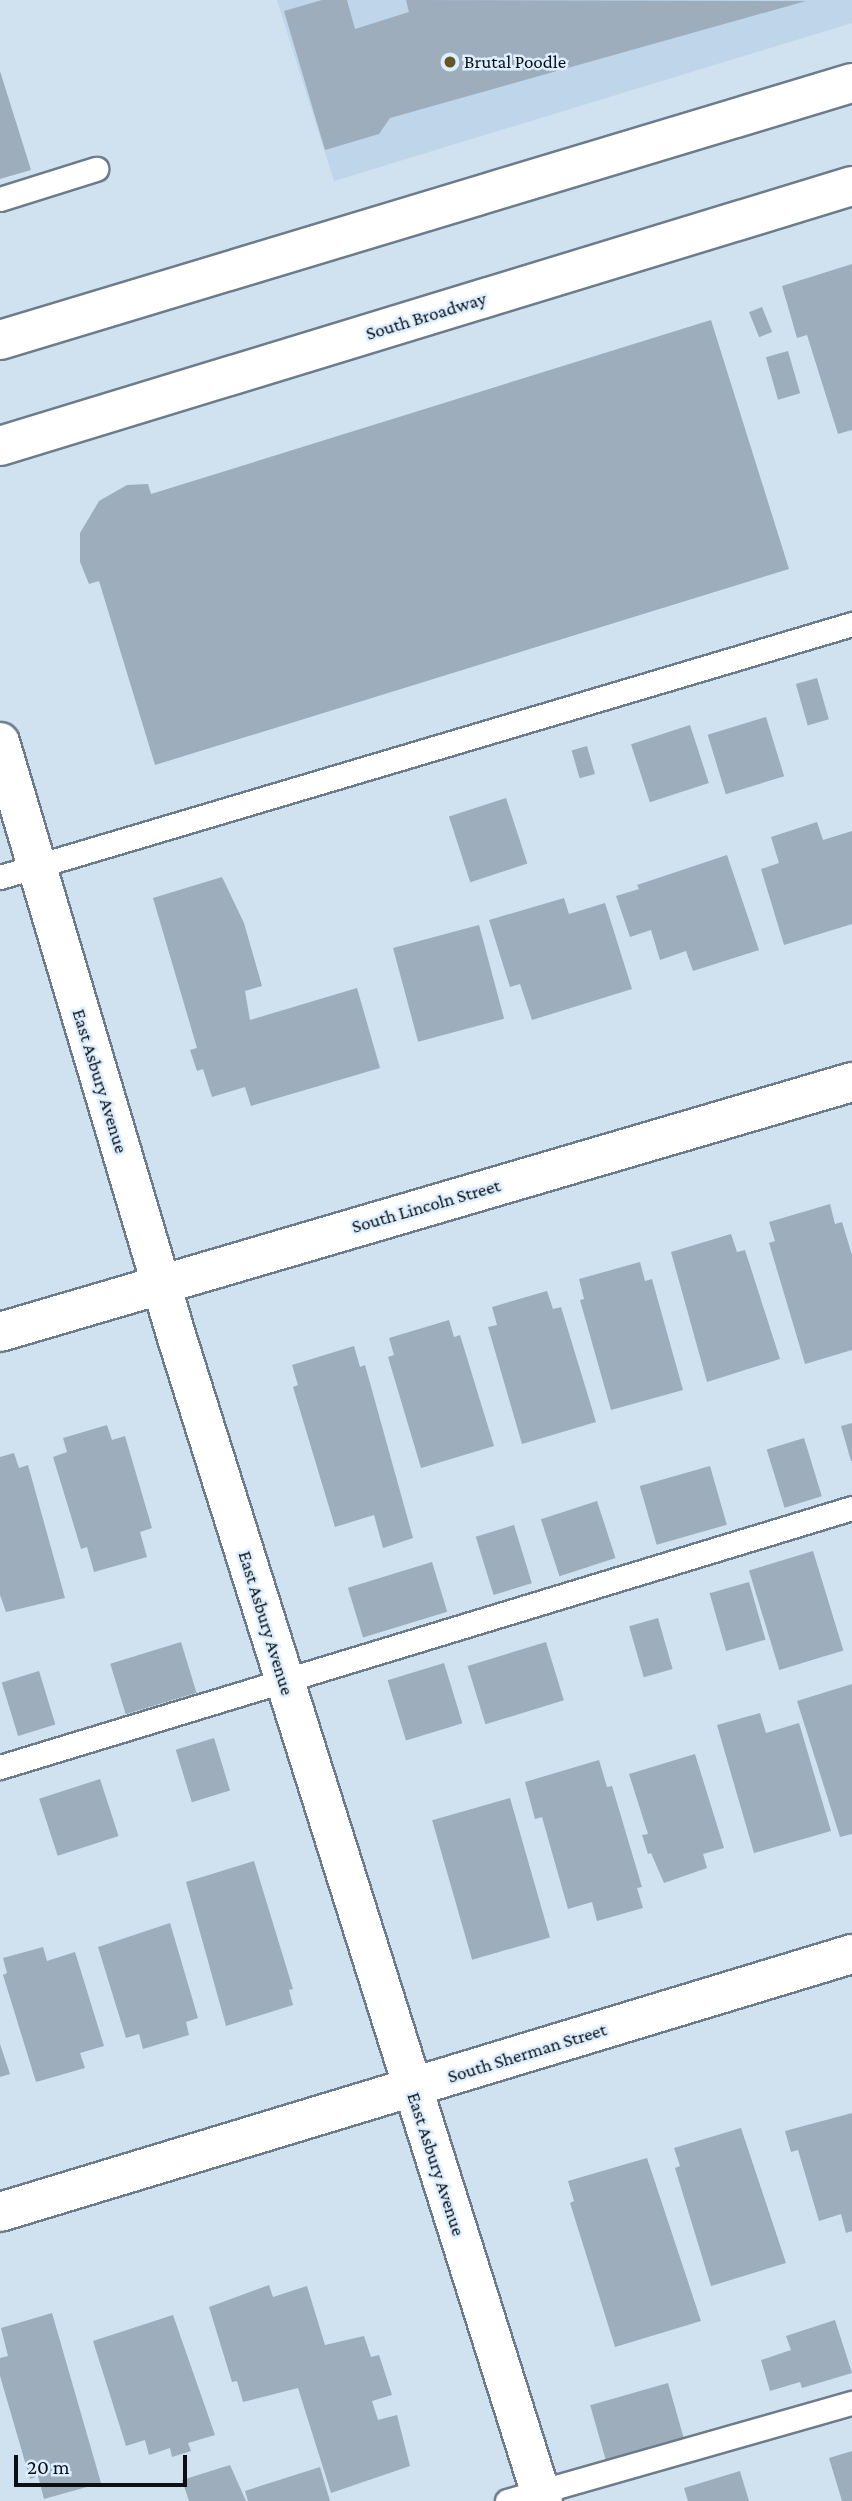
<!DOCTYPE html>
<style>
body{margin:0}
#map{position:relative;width:852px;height:2501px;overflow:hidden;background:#d0e1f0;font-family:"Crimson Pro",serif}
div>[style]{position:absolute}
.built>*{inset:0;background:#bed5ea}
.building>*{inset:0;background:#9dadbc;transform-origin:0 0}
.roads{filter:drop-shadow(2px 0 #6d7c8a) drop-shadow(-2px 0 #6d7c8a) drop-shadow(0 2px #6d7c8a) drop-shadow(0 -2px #6d7c8a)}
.lane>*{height:23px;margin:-11.5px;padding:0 11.5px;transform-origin:11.5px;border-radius:11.5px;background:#fff}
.street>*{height:38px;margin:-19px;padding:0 19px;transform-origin:19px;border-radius:19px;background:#fff}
.primary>*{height:38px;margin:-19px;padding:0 19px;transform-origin:19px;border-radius:19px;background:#fff}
.dots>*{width:19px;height:19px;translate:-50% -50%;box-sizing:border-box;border:4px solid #ddeefe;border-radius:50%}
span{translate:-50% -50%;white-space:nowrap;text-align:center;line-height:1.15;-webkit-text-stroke:5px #ddeefe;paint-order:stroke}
.poi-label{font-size:19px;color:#0a1015}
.left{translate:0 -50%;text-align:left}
.street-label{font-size:19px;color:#0a1015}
.scale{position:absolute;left:14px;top:2455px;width:173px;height:32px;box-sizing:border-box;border:4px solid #0a1015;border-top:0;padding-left:9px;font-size:21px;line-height:24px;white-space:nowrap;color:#0a1015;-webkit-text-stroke:5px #ddeefe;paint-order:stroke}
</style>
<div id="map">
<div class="built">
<i style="clip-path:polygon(277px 0,852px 0,852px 23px,334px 181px)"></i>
</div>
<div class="building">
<i style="clip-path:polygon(322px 0,347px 0,355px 29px,409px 12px,406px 0,806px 1px,390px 118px,379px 134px,325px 150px,284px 11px)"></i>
<i style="clip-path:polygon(0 71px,31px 170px,0 179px)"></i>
<i style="clip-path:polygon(852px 264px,852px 430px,838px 434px,807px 335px,797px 338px,782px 286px)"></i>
<i style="left:762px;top:307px;width:27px;height:14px;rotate:68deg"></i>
<i style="clip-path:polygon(711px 320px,789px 569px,155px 765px,99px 581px,89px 584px,80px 562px,80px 533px,99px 501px,127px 485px,148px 484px,151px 494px)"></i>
<i style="left:788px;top:351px;width:44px;height:23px;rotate:74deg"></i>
<i style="left:817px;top:678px;width:43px;height:22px;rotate:74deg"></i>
<i style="left:766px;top:717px;width:62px;height:61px;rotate:73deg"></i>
<i style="left:690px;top:725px;width:61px;height:62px;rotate:72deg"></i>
<i style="left:587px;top:746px;width:29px;height:16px;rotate:74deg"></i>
<i style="left:506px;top:798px;width:69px;height:60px;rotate:72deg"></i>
<i style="clip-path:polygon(817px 822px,823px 840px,852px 831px,852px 924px,784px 945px,761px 869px,779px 863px,771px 837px)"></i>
<i style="clip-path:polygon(727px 855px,759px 950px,693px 971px,686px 951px,660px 960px,651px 930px,630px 937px,616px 896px,639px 889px,637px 885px)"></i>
<i style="clip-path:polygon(222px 877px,244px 923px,262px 986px,245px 991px,250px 1020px,357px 988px,380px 1068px,251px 1106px,245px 1087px,212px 1097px,203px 1069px,197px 1071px,190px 1050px,197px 1048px,153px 898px)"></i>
<i style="clip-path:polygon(564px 898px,569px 914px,605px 903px,632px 989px,532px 1020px,520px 984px,510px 987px,489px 920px)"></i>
<i style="left:479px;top:925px;width:97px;height:89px;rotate:75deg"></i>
<i style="clip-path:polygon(830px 1204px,835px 1224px,842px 1222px,852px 1255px,852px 1350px,805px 1364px,769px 1243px,775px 1241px,769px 1222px)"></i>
<i style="clip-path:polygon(731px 1234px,737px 1252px,745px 1250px,780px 1359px,707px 1382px,671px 1252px)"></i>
<i style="clip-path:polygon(640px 1262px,645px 1281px,652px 1279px,683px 1390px,611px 1410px,580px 1300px,584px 1299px,579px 1279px)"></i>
<i style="clip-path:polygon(547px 1291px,553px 1309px,561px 1307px,596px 1422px,522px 1444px,488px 1327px,497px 1325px,492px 1307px)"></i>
<i style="clip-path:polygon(449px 1320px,454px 1337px,460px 1335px,494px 1446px,421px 1468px,388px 1357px,394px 1355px,389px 1338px)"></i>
<i style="clip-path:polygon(354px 1346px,360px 1367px,365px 1365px,413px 1538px,383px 1548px,374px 1515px,335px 1527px,293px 1387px,298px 1385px,292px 1365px)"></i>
<i style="clip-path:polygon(852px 1423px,852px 1461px,851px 1461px,841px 1426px)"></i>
<i style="clip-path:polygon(107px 1425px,112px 1440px,125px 1436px,152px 1528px,140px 1532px,147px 1557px,94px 1572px,87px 1547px,81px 1549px,53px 1457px,67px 1452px,63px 1438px)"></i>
<i style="left:804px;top:1438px;width:61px;height:39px;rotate:73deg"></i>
<i style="clip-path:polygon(14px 1453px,19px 1468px,28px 1465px,65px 1598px,6px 1612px,0 1595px,0 1457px)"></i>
<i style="left:710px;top:1466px;width:61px;height:73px;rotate:74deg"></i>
<i style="left:597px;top:1501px;width:60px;height:59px;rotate:72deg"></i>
<i style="left:514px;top:1525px;width:61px;height:40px;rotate:73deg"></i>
<i style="left:813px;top:1551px;width:104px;height:67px;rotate:73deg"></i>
<i style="left:432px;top:1562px;width:52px;height:88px;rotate:73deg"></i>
<i style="left:749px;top:1582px;width:60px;height:41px;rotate:74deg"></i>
<i style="left:658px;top:1618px;width:53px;height:30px;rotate:74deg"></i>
<i style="left:181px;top:1642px;width:53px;height:74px;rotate:73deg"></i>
<i style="left:546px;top:1642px;width:61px;height:82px;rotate:73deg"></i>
<i style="left:444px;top:1663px;width:63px;height:59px;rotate:73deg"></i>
<i style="left:39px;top:1671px;width:56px;height:39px;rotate:73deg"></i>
<i style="clip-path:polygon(852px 1684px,852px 1834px,840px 1837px,797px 1701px)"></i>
<i style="clip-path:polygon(760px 1713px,766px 1733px,799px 1723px,831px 1831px,754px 1853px,717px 1725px)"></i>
<i style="left:214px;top:1738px;width:55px;height:40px;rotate:73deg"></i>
<i style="clip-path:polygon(695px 1754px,724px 1848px,703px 1854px,707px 1868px,664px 1883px,651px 1853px,648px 1854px,642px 1835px,648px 1834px,629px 1774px)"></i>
<i style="clip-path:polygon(599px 1760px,607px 1787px,612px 1786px,642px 1887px,637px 1888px,643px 1908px,597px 1921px,592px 1902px,568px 1909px,542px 1817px,535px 1819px,525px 1782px)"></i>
<i style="left:100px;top:1779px;width:60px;height:64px;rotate:72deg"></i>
<i style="left:510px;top:1798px;width:145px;height:81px;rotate:74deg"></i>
<i style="clip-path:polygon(254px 1861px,293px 1989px,289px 1990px,293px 2005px,226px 2026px,186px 1882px)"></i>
<i style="clip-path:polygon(170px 1923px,198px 2018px,186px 2022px,189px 2035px,143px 2049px,139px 2034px,126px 2038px,98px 1947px)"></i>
<i style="clip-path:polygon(43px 1947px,47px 1961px,75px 1952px,104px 2046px,80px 2053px,85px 2068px,36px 2082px,3px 1975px,7px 1973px,3px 1958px)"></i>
<i style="clip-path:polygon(0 2044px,10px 2074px,0 2077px)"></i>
<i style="clip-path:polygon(852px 2113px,852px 2231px,846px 2233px,841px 2214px,819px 2221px,798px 2150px,791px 2152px,785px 2131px)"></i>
<i style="clip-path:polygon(741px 2128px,786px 2263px,711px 2286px,675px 2168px,680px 2166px,674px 2148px)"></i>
<i style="clip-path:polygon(647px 2158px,701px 2321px,615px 2347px,570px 2203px,574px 2201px,568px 2181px)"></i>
<i style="clip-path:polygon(269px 2285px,273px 2297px,307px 2286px,325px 2345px,364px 2336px,371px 2357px,379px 2355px,392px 2395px,372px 2401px,378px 2420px,397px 2415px,410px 2466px,331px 2493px,298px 2388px,243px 2402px,237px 2381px,232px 2382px,209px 2307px)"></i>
<i style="clip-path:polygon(52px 2313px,101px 2483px,44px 2499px,38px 2476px,30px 2479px,0 2376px,0 2358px,8px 2356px,1px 2328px)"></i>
<i style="clip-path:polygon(173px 2315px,215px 2435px,188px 2443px,191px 2451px,172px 2457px,170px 2448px,149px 2455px,145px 2440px,126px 2446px,93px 2341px)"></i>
<i style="clip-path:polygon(835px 2320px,852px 2373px,802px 2388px,800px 2382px,770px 2391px,761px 2360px,791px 2350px,786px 2336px)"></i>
<i style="left:668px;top:2383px;width:61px;height:81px;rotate:74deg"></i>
<i style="clip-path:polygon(852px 2451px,852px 2501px,842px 2501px,829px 2458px)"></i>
<i style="clip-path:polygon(230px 2465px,246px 2501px,189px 2501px,182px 2480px)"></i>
<i style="clip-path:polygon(320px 2467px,330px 2501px,248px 2501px,245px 2491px)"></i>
<i style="clip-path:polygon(740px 2471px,749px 2501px,688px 2501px,684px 2488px)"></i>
</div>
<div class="roads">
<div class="lane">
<i style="left:0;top:199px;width:101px;rotate:-17.4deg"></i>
<i style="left:0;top:877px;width:889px;rotate:-16.54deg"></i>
<i style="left:0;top:1767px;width:890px;rotate:-16.91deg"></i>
<i style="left:507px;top:2501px;width:359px;rotate:-15.9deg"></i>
</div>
<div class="street">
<i style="left:0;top:742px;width:622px;rotate:73.46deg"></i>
<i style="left:177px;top:1338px;width:1219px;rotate:72.53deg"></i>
<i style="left:0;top:1332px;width:888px;rotate:-16.35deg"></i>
<i style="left:0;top:2212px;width:890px;rotate:-16.85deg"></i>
</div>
<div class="primary">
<i style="left:0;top:340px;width:890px;rotate:-16.79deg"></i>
<i style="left:0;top:446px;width:891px;rotate:-16.97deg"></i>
</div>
</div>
<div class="dots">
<i style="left:450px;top:62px;background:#635724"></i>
</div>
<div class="poi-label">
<span class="left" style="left:464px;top:62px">Brutal Poodle</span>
</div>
<div class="street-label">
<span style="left:426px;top:316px;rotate:-17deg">South Broadway</span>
<span style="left:100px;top:1081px;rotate:73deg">East Asbury Avenue</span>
<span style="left:426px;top:1206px;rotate:-16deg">South Lincoln Street</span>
<span style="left:266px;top:1623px;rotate:73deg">East Asbury Avenue</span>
<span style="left:527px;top:2053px;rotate:-17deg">South Sherman Street</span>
<span style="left:436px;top:2164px;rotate:72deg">East Asbury Avenue</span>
</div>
<div class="scale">20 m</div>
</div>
